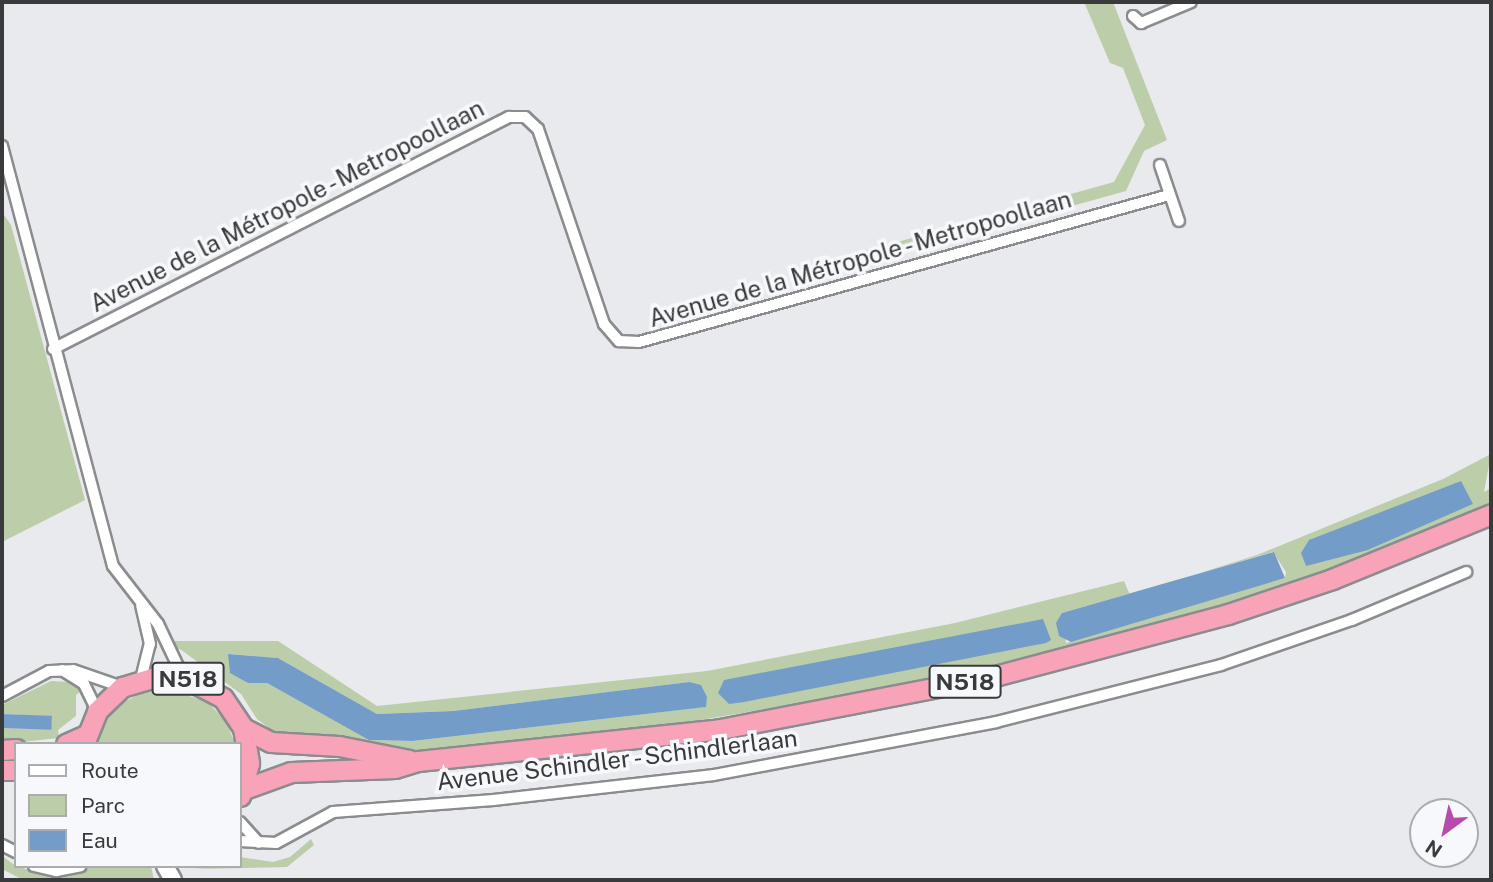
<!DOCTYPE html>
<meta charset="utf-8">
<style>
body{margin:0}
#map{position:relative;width:1493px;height:882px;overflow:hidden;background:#e8eaed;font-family:"Public Sans",sans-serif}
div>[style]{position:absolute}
.green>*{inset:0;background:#bccea9}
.water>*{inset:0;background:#739dc8;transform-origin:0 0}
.roads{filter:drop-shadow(2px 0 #8a8c8e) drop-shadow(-2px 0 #8a8c8e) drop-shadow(0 2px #8a8c8e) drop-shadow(0 -2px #8a8c8e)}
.street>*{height:10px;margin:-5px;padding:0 5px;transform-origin:5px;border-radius:5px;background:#fff}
.secondary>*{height:16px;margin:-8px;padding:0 8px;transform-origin:8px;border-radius:8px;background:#fff}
.highway>*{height:19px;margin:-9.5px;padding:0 9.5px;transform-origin:9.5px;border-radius:9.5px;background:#f8a3b7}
span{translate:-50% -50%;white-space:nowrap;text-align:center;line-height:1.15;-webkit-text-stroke:7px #f6f8fb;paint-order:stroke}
.shield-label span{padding:2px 5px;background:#f6f8fb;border:2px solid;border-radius:5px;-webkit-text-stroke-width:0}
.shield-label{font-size:23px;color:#393a3b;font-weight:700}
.street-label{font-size:24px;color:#393a3b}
.frame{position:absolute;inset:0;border:4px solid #393a3b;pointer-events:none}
.legend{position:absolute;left:14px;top:742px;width:228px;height:126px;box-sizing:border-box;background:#f6f8fb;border:2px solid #aaacae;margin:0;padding:9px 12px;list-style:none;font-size:21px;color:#393a3b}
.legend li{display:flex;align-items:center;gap:14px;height:35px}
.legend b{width:35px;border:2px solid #aaacae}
.north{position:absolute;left:1409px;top:798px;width:70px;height:70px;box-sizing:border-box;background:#f6f8fb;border:2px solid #aaacae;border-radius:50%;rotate:213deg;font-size:19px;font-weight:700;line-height:28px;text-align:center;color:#393a3b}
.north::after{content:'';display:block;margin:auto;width:24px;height:32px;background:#b64bac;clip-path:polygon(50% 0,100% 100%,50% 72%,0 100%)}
</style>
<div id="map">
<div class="green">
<i style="clip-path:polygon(1084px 2px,1113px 2px,1167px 140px,1144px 151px,1126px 191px,833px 272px,829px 261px,1114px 182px,1145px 125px,1123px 68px,1110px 63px)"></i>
<i style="clip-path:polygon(2px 212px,11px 225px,85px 500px,2px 542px)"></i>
<i style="clip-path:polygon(evenodd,1491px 454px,1484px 492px,1491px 488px,1491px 506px,1356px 561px,1222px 607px,925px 682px,612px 735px,419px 753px,274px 739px,274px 732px,257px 719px,241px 694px,180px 649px,172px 651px,170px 641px,278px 641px,377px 706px,707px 671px,955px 623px,1124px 581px,1130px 595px,1257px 555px,1443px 479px,1491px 454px,1460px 481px,1472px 504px,1368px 550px,1460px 481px,1491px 454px,1273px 552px,1286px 572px,1285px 578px,1066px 643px,1062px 613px,1273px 552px,1491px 454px,229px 654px,278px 658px,377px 714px,453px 711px,689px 682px,707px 697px,705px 707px,413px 741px,370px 740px,267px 683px,248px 683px,236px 675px,229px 654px)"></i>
<i style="clip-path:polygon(51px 681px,71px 682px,82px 690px,76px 695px,76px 716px,58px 730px,59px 738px,2px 744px,2px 728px,51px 729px,52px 716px,2px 714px,2px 705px)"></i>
<i style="clip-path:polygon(167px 689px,208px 702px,227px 723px,235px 744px,96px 744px,108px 715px,120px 704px,145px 691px)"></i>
<i style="clip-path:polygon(311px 839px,314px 845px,287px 867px,192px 869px,240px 866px,240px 857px,273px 862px,290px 857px)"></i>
<i style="clip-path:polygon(2px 856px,16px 866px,50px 876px,66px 876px,92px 866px,151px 866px,154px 880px,23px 880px,2px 869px)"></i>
</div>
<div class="water">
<i style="clip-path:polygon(1461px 481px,1473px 504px,1368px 550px,1306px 566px,1301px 553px,1309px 540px)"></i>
<i style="clip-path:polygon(1274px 552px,1285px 578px,1071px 642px,1059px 636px,1056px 623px,1062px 613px)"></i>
<i style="clip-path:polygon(1043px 619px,1051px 640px,1046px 643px,744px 702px,729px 704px,718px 693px,724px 680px)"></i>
<i style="clip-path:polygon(228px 654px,278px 658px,377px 714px,453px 711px,689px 682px,701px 685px,707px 697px,706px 707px,413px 741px,369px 740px,267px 683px,248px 683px,230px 673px)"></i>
<i style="left:2px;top:714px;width:50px;height:14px;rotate:2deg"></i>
</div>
<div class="roads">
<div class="street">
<i style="left:1133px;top:16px;width:11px;rotate:41deg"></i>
<i style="left:1141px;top:23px;width:54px;rotate:-22.8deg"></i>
<i style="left:2px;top:146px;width:434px;rotate:75.2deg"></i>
<i style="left:113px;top:566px;width:73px;rotate:52.2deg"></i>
<i style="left:158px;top:624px;width:59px;rotate:64.7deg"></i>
<i style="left:1160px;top:165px;width:59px;rotate:71.3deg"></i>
<i style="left:53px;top:349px;width:512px;rotate:-26.97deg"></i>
<i style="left:509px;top:117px;width:16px"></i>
<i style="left:525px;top:117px;width:18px;rotate:43deg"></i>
<i style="left:538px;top:129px;width:206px;rotate:71.3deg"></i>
<i style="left:604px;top:324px;width:23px;rotate:49deg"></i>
<i style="left:619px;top:341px;width:20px;rotate:3deg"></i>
<i style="left:639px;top:342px;width:550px;rotate:-15.5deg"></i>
<i style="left:62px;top:670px;width:26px;rotate:32deg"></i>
<i style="left:84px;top:684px;width:30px;rotate:64deg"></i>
<i style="left:141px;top:679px;width:36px;rotate:-76deg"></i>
<i style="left:150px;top:644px;width:39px;rotate:-103deg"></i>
<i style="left:2px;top:696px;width:53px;rotate:-28deg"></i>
<i style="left:49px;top:671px;width:24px;rotate:-2deg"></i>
<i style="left:73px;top:670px;width:52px;rotate:19.1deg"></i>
<i style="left:240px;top:822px;width:28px;rotate:48deg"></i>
<i style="left:240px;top:841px;width:36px;rotate:3deg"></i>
<i style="left:276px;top:843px;width:65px;rotate:-28.5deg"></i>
<i style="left:333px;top:812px;width:161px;rotate:-4.3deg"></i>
<i style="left:494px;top:800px;width:221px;rotate:-6.5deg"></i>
<i style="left:714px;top:775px;width:287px;rotate:-10.6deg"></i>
<i style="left:996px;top:722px;width:232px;rotate:-14.2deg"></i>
<i style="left:1221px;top:665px;width:139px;rotate:-19deg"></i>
<i style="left:1352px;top:620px;width:124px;rotate:-22.8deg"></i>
<i style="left:2px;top:845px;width:16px;rotate:27deg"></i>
<i style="left:34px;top:866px;width:23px;rotate:13deg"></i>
<i style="left:56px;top:871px;width:25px;rotate:-11deg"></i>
</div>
<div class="secondary">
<i style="left:165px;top:866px;width:16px;rotate:60deg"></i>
</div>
<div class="highway">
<i style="left:243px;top:728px;width:31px;rotate:27deg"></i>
<i style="left:271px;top:742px;width:68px;rotate:3.4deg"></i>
<i style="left:339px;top:746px;width:72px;rotate:11.2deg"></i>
<i style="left:66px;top:744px;width:22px;rotate:-24deg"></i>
<i style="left:84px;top:744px;width:35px;rotate:-68deg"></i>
<i style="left:97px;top:711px;width:35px;rotate:-44deg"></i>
<i style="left:122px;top:687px;width:42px;rotate:-16.7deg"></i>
<i style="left:162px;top:675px;width:21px;rotate:5deg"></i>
<i style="left:183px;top:677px;width:45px;rotate:27.7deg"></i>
<i style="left:223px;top:698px;width:36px;rotate:56deg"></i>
<i style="left:243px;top:728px;width:36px;rotate:80deg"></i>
<i style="left:249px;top:763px;width:34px;rotate:105deg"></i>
<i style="left:2px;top:750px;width:14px;rotate:-4deg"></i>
<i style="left:2px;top:770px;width:14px"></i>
<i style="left:244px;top:789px;width:50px;rotate:-19.9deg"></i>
<i style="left:291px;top:772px;width:104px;rotate:-2.2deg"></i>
<i style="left:395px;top:768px;width:24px;rotate:-17deg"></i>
<i style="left:418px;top:761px;width:304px;rotate:-6deg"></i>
<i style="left:720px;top:729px;width:280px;rotate:-10.9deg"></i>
<i style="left:995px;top:676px;width:241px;rotate:-14.9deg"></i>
<i style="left:1228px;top:614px;width:110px;rotate:-18.6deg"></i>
<i style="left:1332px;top:579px;width:172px;rotate:-22.2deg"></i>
</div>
</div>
<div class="shield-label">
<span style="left:188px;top:679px">N518</span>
<span style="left:965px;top:682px">N518</span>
</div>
<div class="street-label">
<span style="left:287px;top:206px;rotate:-27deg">Avenue de la Métropole - Metropoollaan</span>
<span style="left:860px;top:259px;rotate:-16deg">Avenue de la Métropole - Metropoollaan</span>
<span style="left:617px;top:760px;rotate:-7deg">Avenue Schindler - Schindlerlaan</span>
</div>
<div class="frame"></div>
<ul class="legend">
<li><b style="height:9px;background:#fff"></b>Route</li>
<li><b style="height:19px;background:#bccea9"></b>Parc</li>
<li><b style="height:19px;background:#739dc8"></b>Eau</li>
</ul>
<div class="north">N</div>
</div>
